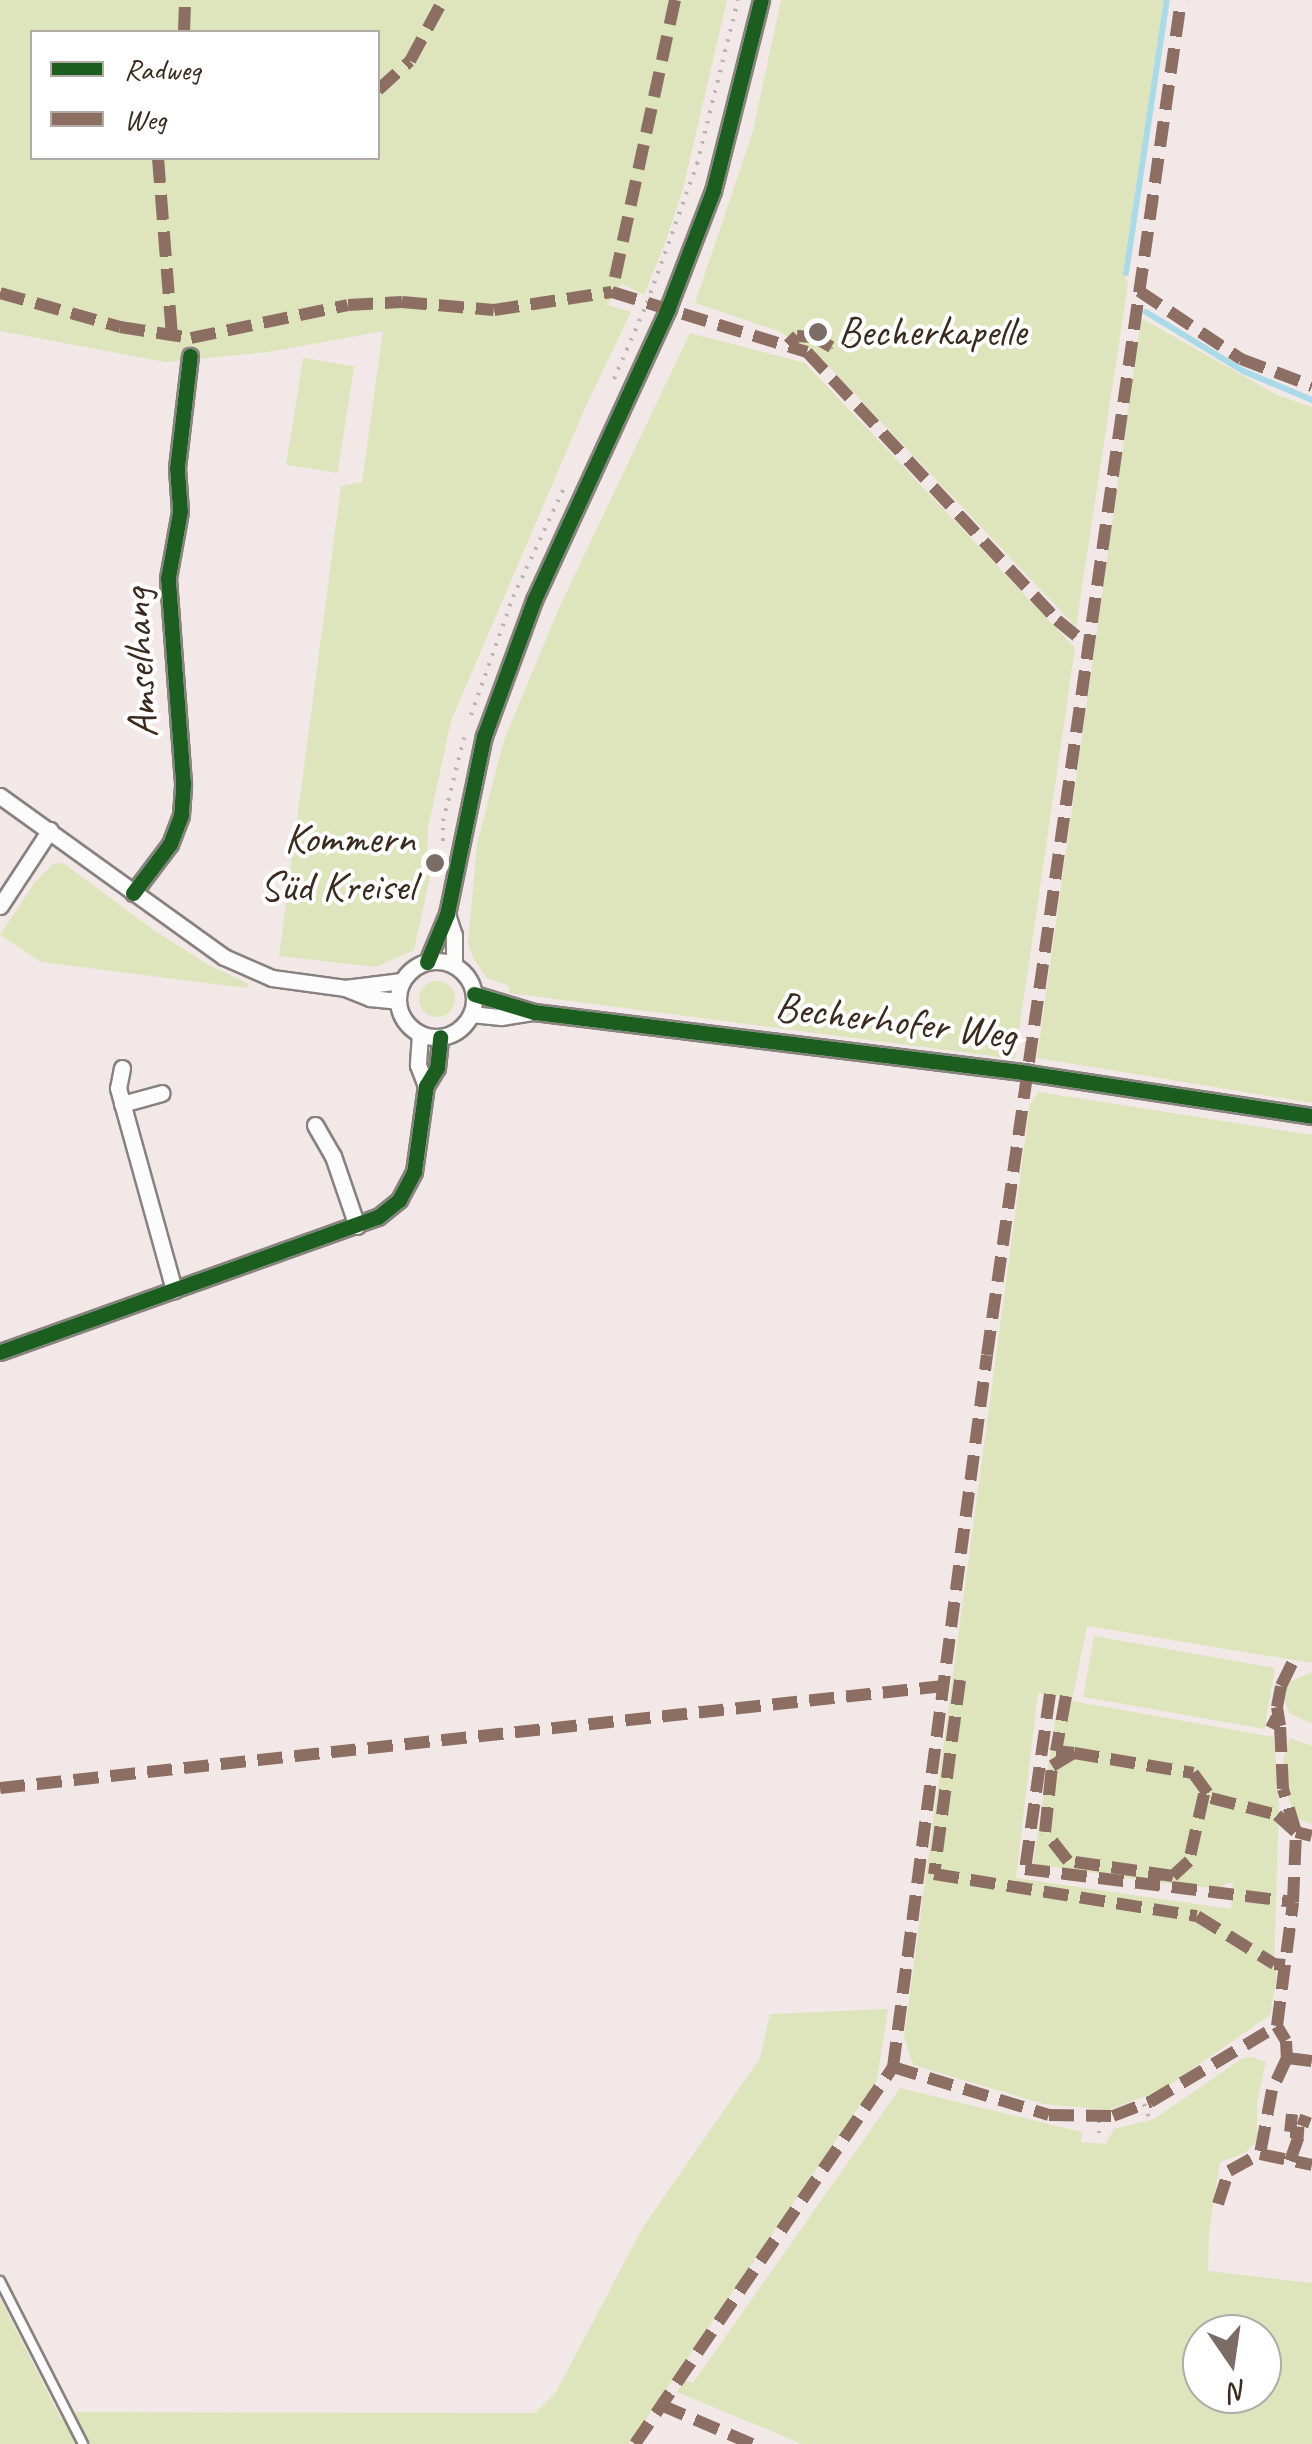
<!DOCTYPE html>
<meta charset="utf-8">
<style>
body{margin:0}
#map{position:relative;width:1312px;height:2444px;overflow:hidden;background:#f2e8e8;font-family:Caveat,sans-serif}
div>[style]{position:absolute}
.green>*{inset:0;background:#dee5bc;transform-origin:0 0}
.round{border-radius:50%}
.stream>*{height:6px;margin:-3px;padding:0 3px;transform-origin:3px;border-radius:3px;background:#a8dbe7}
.path>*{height:4px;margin-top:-2px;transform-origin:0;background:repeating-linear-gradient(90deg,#b7b4b2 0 2.5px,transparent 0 10.5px)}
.roads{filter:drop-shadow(2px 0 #88817e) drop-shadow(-2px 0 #88817e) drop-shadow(0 2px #88817e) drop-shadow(0 -2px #88817e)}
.lane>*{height:8px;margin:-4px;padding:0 4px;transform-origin:4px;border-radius:4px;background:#fdfcfc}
.street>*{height:15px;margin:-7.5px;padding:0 7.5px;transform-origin:7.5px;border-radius:7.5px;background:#fdfcfc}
.street>.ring{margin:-7.5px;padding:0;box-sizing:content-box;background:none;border:15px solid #fdfcfc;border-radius:50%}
.quiet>*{height:12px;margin-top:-6px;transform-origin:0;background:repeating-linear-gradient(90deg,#8d6e63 0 25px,transparent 0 37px)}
.cycleway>*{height:15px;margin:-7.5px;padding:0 7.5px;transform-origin:7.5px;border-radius:7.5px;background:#1b5e20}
.dots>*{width:28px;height:28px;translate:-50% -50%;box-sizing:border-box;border:5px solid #fff;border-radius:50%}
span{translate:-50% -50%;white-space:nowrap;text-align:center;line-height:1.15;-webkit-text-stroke:8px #fff;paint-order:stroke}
.poi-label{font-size:42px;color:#3b2a1e}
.left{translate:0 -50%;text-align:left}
.right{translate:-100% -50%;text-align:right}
.street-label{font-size:42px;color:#3b2a1e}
.legend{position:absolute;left:30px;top:30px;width:350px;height:130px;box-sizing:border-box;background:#fff;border:2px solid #b1aaa5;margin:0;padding:12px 18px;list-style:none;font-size:30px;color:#3b2a1e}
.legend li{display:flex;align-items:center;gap:20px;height:50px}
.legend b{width:50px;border:2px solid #b1aaa5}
.north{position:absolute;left:1182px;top:2314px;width:100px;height:100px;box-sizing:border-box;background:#fff;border:2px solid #b1aaa5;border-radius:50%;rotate:167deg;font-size:28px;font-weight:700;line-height:40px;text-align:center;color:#3b2a1e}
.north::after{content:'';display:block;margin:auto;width:35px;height:45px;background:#7b6c65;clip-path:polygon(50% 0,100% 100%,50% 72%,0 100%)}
</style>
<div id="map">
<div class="green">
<i style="clip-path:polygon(evenodd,0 0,727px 0,683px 189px,666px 240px,644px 295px,622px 284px,607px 305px,631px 312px,585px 408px,451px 721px,428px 828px,427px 864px,432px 868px,414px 950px,376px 967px,279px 956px,341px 486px,362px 482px,383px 331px,269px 352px,165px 362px,0 331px,0 0,32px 32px,378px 32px,378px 158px,32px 158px,32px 32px)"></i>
<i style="clip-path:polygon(781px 0,1164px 0,1123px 272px,1128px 284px,1076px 627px,813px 350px,778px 331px,695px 303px,753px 131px)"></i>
<i style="clip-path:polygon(1141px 318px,1277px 395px,1312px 407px,1312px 1103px,1037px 1058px)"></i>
<i style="clip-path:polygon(690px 333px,805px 363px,1075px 648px,1015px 1059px,509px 993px,509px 986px,487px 978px,473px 958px,468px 943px,477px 844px,504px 740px,559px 608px)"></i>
<i style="left:303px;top:358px;width:52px;height:108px;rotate:9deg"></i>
<i style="clip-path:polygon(63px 863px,155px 931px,207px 964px,249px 984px,246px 988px,41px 962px,0 935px,35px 882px,53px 864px)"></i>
<i class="round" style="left:419px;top:981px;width:36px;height:36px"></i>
<i style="clip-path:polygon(evenodd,1039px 1092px,1312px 1135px,1312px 1663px,1087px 1626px,1072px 1701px,1274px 1737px,1279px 1808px,1274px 1964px,1277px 1976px,1270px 2015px,1164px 2089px,1108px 2110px,1044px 2104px,913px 2065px,904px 2037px,1030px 1104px,1039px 1092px,1038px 1693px,1059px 1696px,1033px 1864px,1162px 1883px,1221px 1889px,1226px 1883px,1233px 1883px,1231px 1909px,1016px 1878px,1038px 1693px)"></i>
<i style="left:1094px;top:1636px;width:184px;height:62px;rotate:10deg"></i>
<i style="clip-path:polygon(1312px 1672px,1312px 1723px,1310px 1723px,1289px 1713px,1284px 1698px,1289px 1682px)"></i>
<i style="clip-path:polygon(1290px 1738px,1312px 1746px,1312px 1824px,1297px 1818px,1288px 1797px,1283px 1760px)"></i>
<i style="clip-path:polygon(888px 2009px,877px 2080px,629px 2444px,0 2444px,0 2298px,61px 2419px,76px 2412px,535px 2413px,556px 2392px,643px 2227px,760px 2058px,770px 2014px)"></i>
<i style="clip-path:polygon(evenodd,1252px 2057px,1266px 2062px,1257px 2102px,1257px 2140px,1245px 2153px,1220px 2162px,1209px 2232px,1208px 2271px,1312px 2283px,1312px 2444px,802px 2444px,677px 2392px,685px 2380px,693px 2383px,900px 2088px,1082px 2132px,1081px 2142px,1106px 2144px,1114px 2129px,1154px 2119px,1243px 2058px,1252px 2057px,1202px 2334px,1262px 2334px,1262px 2394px,1202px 2394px,1202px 2334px)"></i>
</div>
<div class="stream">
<i style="left:1126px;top:273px;width:276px;rotate:-81.5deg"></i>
<i style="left:1146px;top:312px;width:114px;rotate:31.3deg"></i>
<i style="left:1243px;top:371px;width:75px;rotate:22.8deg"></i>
</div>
<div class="path">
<i style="left:831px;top:347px;width:4px;rotate:76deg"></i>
<i style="left:614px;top:379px;width:83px;rotate:-66.5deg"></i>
<i style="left:647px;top:303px;width:148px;rotate:-70.2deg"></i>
<i style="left:697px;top:164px;width:169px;rotate:-76deg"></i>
<i style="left:471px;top:715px;width:125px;rotate:-70.4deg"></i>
<i style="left:513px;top:597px;width:120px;rotate:-64.9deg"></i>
<i style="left:443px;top:841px;width:20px;rotate:-90deg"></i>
<i style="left:443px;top:821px;width:86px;rotate:-75.8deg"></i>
<i style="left:1144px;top:2104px;width:17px;rotate:69deg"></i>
<i style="left:1099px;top:2133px;width:17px;rotate:-90deg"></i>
</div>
<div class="roads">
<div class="lane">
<i style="left:0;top:2281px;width:183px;rotate:63deg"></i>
</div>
<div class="street">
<i style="left:0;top:796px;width:276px;rotate:35.7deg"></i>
<i style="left:224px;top:957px;width:52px;rotate:23.6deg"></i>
<i style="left:272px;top:978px;width:74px;rotate:7.8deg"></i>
<i style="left:345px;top:988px;width:27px;rotate:22deg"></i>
<i style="left:370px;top:998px;width:27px;rotate:6deg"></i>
<i style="left:133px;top:893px;width:61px;rotate:-52.9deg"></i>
<i style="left:170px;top:844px;width:31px;rotate:-69deg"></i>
<i style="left:181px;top:815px;width:32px;rotate:-86deg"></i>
<i style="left:183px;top:783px;width:206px;rotate:-94.2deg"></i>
<i style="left:168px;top:578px;width:68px;rotate:-79.8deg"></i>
<i style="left:180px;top:511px;width:43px;rotate:-94deg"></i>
<i style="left:177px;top:468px;width:113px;rotate:-83.4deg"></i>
<i style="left:0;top:906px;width:91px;rotate:-56.7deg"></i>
<i style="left:447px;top:914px;width:22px;rotate:72deg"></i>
<i style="left:454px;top:935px;width:30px;rotate:90deg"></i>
<i class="ring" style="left:398px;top:961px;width:61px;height:61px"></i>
<i style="left:427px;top:962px;width:52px;rotate:-67.4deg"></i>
<i style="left:447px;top:914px;width:182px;rotate:-78.3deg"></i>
<i style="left:484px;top:736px;width:145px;rotate:-69.8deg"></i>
<i style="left:534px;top:600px;width:321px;rotate:-65.3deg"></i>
<i style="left:668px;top:308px;width:125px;rotate:-69deg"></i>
<i style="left:713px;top:191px;width:197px;rotate:-75.9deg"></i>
<i style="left:345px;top:988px;width:57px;rotate:-7deg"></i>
<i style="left:474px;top:994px;width:63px;rotate:16.7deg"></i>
<i style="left:534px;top:1012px;width:498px;rotate:7deg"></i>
<i style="left:1028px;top:1073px;width:287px;rotate:8.6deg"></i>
<i style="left:471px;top:1014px;width:30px;rotate:6deg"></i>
<i style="left:501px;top:1017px;width:33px;rotate:-9deg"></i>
<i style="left:420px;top:1034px;width:31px;rotate:94deg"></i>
<i style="left:418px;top:1065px;width:22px;rotate:69deg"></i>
<i style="left:122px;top:1068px;width:20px;rotate:101deg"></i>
<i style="left:118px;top:1088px;width:210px;rotate:74.5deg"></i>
<i style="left:122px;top:1104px;width:41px;rotate:-15.4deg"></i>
<i style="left:315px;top:1125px;width:36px;rotate:60deg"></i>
<i style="left:333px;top:1156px;width:74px;rotate:71.1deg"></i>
<i style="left:0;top:1352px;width:401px;rotate:-19.7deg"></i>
<i style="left:378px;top:1217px;width:27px;rotate:-39deg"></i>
<i style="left:399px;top:1200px;width:32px;rotate:-62deg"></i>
<i style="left:414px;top:1172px;width:87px;rotate:-82.1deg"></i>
<i style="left:426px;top:1086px;width:21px;rotate:-59deg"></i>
<i style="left:437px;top:1068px;width:31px;rotate:-84deg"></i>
</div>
</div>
<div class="quiet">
<i style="left:675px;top:0;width:299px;rotate:102.2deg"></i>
<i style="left:612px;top:292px;width:204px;rotate:17.1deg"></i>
<i style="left:807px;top:352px;width:367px;rotate:47deg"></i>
<i style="left:1057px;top:620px;width:43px;rotate:39.3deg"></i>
<i style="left:184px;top:32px;width:32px;rotate:-88deg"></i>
<i style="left:378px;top:90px;width:43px;rotate:-42.2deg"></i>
<i style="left:410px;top:61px;width:69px;rotate:-61.6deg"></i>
<i style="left:158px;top:158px;width:177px;rotate:85.5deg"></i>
<i style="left:1139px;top:291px;width:123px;rotate:33.7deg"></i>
<i style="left:1241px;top:359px;width:76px;rotate:20.8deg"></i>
<i style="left:0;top:293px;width:125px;rotate:15.8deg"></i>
<i style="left:120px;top:327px;width:72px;rotate:8.8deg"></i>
<i style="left:191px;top:338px;width:160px;rotate:-11.9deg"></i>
<i style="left:348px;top:305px;width:54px;rotate:-3.2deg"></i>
<i style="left:402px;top:302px;width:92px;rotate:5deg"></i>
<i style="left:494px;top:310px;width:119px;rotate:-8.7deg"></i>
<i style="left:788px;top:345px;width:13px;rotate:-45deg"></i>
<i style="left:797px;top:336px;width:17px;rotate:3deg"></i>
<i style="left:814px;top:337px;width:20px;rotate:30deg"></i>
<i style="left:960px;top:1680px;width:196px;rotate:97.6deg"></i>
<i style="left:934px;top:1874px;width:266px;rotate:9.1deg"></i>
<i style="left:1197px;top:1916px;width:91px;rotate:31.9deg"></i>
<i style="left:1274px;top:1964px;width:11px;rotate:5deg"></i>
<i style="left:1050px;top:1694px;width:177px;rotate:98.1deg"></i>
<i style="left:1025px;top:1869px;width:270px;rotate:7deg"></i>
<i style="left:1066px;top:1696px;width:56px;rotate:100.3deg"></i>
<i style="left:1056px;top:1751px;width:18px;rotate:6deg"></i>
<i style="left:1280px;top:1726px;width:19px;rotate:-99deg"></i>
<i style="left:1277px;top:1707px;width:21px;rotate:-79deg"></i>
<i style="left:1281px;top:1686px;width:30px;rotate:-64deg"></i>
<i style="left:0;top:1788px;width:949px;rotate:-6.17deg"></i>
<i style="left:1204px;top:1794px;width:69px;rotate:102.6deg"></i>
<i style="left:1189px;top:1861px;width:22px;rotate:137deg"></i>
<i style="left:1173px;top:1876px;width:106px;rotate:-171.9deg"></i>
<i style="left:1068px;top:1861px;width:37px;rotate:-128deg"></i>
<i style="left:1045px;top:1832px;width:66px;rotate:-83.9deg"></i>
<i style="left:1052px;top:1766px;width:26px;rotate:-31deg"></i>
<i style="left:1074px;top:1753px;width:121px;rotate:9.5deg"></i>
<i style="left:1193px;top:1773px;width:31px;rotate:54deg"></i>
<i style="left:1211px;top:1798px;width:68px;rotate:14.4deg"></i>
<i style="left:1277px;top:1815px;width:25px;rotate:42deg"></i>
<i style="left:1296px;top:1832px;width:16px;rotate:14deg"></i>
<i style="left:1277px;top:2026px;width:17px;rotate:59deg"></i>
<i style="left:1286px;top:2041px;width:17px;rotate:87deg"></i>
<i style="left:1287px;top:2058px;width:35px;rotate:115deg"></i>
<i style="left:1272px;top:2090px;width:65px;rotate:100.6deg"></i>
<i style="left:1260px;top:2154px;width:53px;rotate:11.9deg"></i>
<i style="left:1287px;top:2058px;width:25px;rotate:7deg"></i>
<i style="left:893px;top:2067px;width:163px;rotate:17.1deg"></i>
<i style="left:1049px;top:2115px;width:64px;rotate:0.9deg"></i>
<i style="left:1113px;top:2116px;width:40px;rotate:-21deg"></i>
<i style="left:1150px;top:2102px;width:148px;rotate:-30.9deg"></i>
<i style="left:1277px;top:2026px;width:125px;rotate:-82.6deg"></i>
<i style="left:1293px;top:1902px;width:70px;rotate:-87.5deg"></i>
<i style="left:1296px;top:1832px;width:45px;rotate:-106.8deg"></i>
<i style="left:1283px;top:1789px;width:63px;rotate:-92.7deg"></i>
<i style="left:1280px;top:1726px;width:13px;rotate:-153deg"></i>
<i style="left:1292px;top:2114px;width:18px;rotate:96deg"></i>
<i style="left:1290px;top:2132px;width:14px;rotate:4deg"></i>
<i style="left:1290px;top:2161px;width:48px;rotate:-70.4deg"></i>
<i style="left:1218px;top:2204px;width:35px;rotate:-72deg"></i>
<i style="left:1229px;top:2171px;width:35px;rotate:-29deg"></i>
<i style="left:661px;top:2405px;width:99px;rotate:23.2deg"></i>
<i style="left:635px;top:2444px;width:457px;rotate:-55.6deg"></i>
<i style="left:893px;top:2067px;width:718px;rotate:-82.48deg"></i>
<i style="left:987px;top:1355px;width:1369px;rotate:-81.85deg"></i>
</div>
<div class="cycleway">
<i style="left:133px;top:893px;width:61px;rotate:-52.9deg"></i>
<i style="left:170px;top:844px;width:31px;rotate:-69deg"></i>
<i style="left:181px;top:815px;width:32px;rotate:-86deg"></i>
<i style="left:183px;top:783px;width:206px;rotate:-94.2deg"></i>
<i style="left:168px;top:578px;width:68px;rotate:-79.8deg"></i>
<i style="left:180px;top:511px;width:43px;rotate:-94deg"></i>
<i style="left:177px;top:468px;width:113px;rotate:-83.4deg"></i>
<i style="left:427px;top:962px;width:52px;rotate:-67.4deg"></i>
<i style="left:447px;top:914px;width:182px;rotate:-78.3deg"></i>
<i style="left:484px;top:736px;width:145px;rotate:-69.8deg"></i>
<i style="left:534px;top:600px;width:321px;rotate:-65.3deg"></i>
<i style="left:668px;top:308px;width:125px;rotate:-69deg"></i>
<i style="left:713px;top:191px;width:197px;rotate:-75.9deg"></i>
<i style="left:474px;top:994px;width:63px;rotate:16.7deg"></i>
<i style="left:534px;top:1012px;width:498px;rotate:7deg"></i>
<i style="left:1028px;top:1073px;width:287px;rotate:8.6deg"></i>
<i style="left:0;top:1352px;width:401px;rotate:-19.7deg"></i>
<i style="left:378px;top:1217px;width:27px;rotate:-39deg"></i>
<i style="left:399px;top:1200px;width:32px;rotate:-62deg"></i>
<i style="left:414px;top:1172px;width:87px;rotate:-82.1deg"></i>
<i style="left:426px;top:1086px;width:21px;rotate:-59deg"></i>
<i style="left:437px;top:1068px;width:31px;rotate:-84deg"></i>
</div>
<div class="dots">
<i style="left:818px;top:332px;background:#7b6c65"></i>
<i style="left:435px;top:863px;background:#7b6c65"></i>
</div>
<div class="poi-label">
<span class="left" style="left:838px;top:332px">Becherkapelle</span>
<span class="right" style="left:415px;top:863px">Kommern<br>Süd Kreisel</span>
</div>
<div class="street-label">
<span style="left:140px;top:663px;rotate:-93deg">Amselhang</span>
<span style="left:896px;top:1021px;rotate:7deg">Becherhofer Weg</span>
</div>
<ul class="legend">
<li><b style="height:12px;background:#1b5e20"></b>Radweg</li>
<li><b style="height:12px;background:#8d6e63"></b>Weg</li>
</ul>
<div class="north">N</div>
</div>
